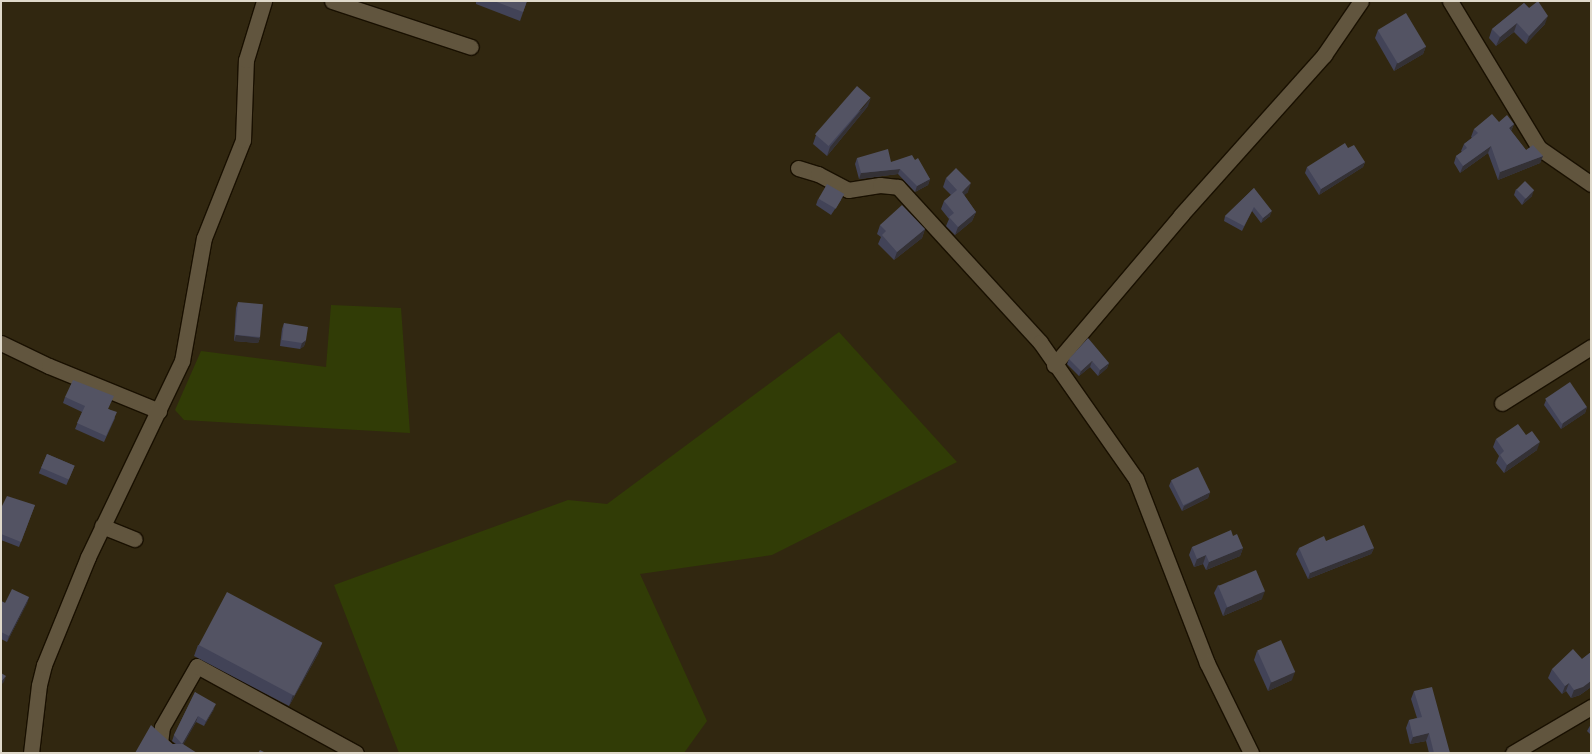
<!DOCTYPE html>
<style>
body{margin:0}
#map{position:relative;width:1592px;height:754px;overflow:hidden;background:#312710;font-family:Manrope,sans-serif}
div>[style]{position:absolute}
.green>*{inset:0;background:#313c06}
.roads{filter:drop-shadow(1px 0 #191000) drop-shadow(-1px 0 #191000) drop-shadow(0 1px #191000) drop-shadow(0 -1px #191000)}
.minor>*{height:15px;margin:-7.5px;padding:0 7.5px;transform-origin:7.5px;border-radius:7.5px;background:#61553e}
.wall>*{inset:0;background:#424357;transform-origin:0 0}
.shaded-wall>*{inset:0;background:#343135}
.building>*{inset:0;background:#535363;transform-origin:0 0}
span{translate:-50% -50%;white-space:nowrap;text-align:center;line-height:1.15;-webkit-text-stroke:4px #281d07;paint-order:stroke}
.frame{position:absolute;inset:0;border:2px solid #dfd9cb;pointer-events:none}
</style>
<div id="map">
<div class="green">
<i style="clip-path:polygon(331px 305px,401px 308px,410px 433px,184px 420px,175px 410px,201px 351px,326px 367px)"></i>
<i style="clip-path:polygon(839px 332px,957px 462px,772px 555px,640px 574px,707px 721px,684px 753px,399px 753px,334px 585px,568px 500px,607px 504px)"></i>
</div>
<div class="roads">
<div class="minor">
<i style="left:332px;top:1px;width:146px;rotate:18.3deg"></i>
<i style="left:1450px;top:1px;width:172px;rotate:58.8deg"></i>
<i style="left:1539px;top:148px;width:63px;rotate:34.7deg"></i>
<i style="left:798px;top:168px;width:21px;rotate:17deg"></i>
<i style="left:818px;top:174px;width:34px;rotate:28deg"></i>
<i style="left:848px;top:190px;width:32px;rotate:-9deg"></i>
<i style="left:880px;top:185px;width:18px;rotate:6deg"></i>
<i style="left:898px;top:187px;width:210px;rotate:47.5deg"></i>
<i style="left:1040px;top:342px;width:167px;rotate:55deg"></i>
<i style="left:1136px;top:479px;width:197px;rotate:68.9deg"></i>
<i style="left:1207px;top:663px;width:100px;rotate:63.9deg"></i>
<i style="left:1px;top:343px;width:53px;rotate:25.6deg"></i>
<i style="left:49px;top:366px;width:119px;rotate:22.2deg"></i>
<i style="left:1054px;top:365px;width:197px;rotate:-49.7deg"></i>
<i style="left:1181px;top:215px;width:215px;rotate:-48.2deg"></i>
<i style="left:1324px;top:55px;width:65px;rotate:-55.6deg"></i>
<i style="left:1502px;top:403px;width:105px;rotate:-32.2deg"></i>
<i style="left:102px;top:526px;width:35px;rotate:22deg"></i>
<i style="left:31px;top:753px;width:68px;rotate:-83.3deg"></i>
<i style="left:39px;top:685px;width:21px;rotate:-76deg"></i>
<i style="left:44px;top:665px;width:117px;rotate:-67.8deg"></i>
<i style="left:88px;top:557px;width:217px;rotate:-64.4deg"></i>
<i style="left:182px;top:361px;width:125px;rotate:-79.9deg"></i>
<i style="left:204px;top:238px;width:105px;rotate:-68.3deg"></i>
<i style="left:243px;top:140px;width:80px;rotate:-87.9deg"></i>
<i style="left:246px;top:60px;width:62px;rotate:-73deg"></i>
<i style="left:172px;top:753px;width:16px;rotate:-140deg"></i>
<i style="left:160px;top:743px;width:16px;rotate:-83deg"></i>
<i style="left:162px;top:727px;width:70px;rotate:-60.2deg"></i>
<i style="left:197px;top:666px;width:181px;rotate:28.7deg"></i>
<i style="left:1513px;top:753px;width:91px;rotate:-30.5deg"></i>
</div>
</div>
<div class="wall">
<i style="clip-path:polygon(476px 1px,527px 1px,520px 21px,476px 4px)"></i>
<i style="clip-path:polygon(1524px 3px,1545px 24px,1526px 44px,1514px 32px,1496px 46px,1489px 38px,1492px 29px)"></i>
<i style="clip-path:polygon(1378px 30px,1426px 46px,1423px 54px,1394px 71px,1375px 38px)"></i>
<i style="clip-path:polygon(868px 106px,827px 156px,813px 144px,816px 135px)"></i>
<i style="clip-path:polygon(1499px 122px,1514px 124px,1511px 131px,1526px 150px,1543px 156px,1540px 163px,1498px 180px,1488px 153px,1460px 173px,1454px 163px,1456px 156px,1462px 152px,1461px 151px,1464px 144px,1472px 138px,1471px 137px,1474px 129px)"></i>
<i style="clip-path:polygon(857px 158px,891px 162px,915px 160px,930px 179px,928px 185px,915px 192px,898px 174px,859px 179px,855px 164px)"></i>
<i style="clip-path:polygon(1365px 162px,1363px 167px,1319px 195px,1305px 173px,1307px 167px)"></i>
<i style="clip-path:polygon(946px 178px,968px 192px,964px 195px,976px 212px,972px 221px,955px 235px,946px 226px,949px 219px,941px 209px,944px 201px,951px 195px,943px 187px)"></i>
<i style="clip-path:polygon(1254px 188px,1270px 216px,1261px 223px,1252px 211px,1242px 231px,1224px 221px,1225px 216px)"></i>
<i style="clip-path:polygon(1516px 189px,1532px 196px,1522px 205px,1514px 195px)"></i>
<i style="clip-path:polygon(818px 199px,841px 200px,831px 215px,816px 205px)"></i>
<i style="clip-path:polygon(880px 225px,925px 229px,922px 238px,894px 260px,878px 244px,881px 237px,877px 234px)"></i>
<i style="clip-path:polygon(238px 302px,260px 338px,258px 343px,234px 341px,236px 308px)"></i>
<i style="clip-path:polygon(284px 323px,306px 340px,304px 346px,300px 349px,280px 346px,282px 329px)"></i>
<i style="clip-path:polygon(1069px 359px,1109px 363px,1107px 368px,1098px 376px,1090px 367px,1079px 376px,1067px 364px)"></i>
<i style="clip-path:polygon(65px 397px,109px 409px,115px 418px,104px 442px,75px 429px,82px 412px,63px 403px)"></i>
<i style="clip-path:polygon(1546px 400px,1587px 407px,1585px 413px,1561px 429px,1544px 405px)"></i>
<i style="clip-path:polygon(1496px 439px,1537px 450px,1504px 473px,1496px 463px,1499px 456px,1493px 447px)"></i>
<i style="left:47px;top:454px;width:30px;height:21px;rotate:23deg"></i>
<i style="clip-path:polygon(1171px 481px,1210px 492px,1208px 498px,1182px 511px,1169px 486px)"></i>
<i style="clip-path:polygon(35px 505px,19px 547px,1px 540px,1px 508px)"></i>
<i style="clip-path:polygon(1233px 536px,1243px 548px,1240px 556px,1206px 570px,1203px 564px,1194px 567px,1189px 555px,1192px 547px)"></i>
<i style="clip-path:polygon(1326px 541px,1374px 548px,1371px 554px,1308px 579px,1296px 554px,1299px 548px)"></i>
<i style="clip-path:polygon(1218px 585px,1262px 599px,1223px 616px,1214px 593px)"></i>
<i style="clip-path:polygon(29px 597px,27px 603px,7px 642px,1px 639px,1px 601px,5px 603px)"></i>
<i style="clip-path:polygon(322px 643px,318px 654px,289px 706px,194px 656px,198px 645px)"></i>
<i style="clip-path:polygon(1257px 651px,1292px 680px,1268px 691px,1254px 660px)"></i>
<i style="clip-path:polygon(1591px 652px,1591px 687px,1580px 695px,1571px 698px,1566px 691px,1562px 694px,1548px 678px,1552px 669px,1582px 659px)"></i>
<i style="clip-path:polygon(1414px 691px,1450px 753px,1429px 753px,1426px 741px,1410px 744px,1406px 728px,1409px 720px,1417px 718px,1411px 699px)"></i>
<i style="clip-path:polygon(195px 692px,214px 709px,204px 726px,196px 722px,183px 744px,172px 744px,176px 744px,172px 741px,174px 735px)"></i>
<i style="clip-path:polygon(1591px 724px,1591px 735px,1587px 731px)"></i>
</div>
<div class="shaded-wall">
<i style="clip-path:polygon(1548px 16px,1545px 24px,1526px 44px,1529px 36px)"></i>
<i style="clip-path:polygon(1517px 23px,1514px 32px,1496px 46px,1500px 37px)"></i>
<i style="clip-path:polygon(1426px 46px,1423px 54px,1394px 71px,1397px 63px)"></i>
<i style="clip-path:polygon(871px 98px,868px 106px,827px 156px,830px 147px)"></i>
<i style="clip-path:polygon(1514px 124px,1511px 131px,1509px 128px)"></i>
<i style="clip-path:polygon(1491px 146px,1488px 153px,1460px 173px,1463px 166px)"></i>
<i style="clip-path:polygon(1543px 156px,1540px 163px,1498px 180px,1500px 172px)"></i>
<i style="clip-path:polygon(1365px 162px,1363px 167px,1319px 195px,1321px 189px)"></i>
<i style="clip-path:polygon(900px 169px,898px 174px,859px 179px,861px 173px)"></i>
<i style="clip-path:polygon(930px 179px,928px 185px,915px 192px,917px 186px)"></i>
<i style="clip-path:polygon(971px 183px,968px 192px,959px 200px,962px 192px)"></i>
<i style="clip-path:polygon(1534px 190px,1532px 196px,1522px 205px,1525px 199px)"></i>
<i style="clip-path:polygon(1272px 211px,1270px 216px,1261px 223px,1263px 218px)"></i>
<i style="clip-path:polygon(976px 212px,972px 221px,955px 235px,958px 227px)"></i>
<i style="clip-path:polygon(925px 229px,922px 238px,894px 260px,897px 252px)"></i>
<i style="clip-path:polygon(236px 335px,260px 338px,258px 343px,234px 341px)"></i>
<i style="clip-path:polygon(306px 340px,304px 346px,300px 349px,302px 343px)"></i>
<i style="clip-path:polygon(1092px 361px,1090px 367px,1079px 376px,1081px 371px)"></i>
<i style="clip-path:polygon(1109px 363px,1107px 368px,1098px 376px,1100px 370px)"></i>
<i style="clip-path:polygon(1587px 407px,1585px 413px,1561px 429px,1563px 423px)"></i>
<i style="clip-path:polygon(1540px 442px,1537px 450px,1504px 473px,1507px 465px)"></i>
<i style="clip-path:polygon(1210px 492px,1208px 498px,1182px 511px,1184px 506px)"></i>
<i style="clip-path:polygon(1243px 548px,1240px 556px,1206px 570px,1209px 562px)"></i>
<i style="clip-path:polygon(1374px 548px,1371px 554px,1308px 579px,1310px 573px)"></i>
<i style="clip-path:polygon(1206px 555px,1203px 564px,1194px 567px,1197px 559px)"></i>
<i style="clip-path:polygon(1265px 591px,1262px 599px,1223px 616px,1226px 608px)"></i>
<i style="clip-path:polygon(29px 597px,27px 603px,7px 642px,9px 636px)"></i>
<i style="clip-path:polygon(322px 643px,318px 654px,289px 706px,293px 695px)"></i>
<i style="clip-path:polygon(1295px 672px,1292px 680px,1268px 691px,1271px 682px)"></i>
<i style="clip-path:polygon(6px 676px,4px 682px,1px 685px,1px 682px)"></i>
<i style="clip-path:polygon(1591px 681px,1591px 687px,1580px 695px,1571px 698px,1574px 690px)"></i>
<i style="clip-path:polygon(1569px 683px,1566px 691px,1562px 694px,1565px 686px)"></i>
<i style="clip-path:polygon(216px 704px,214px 709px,204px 726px,206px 721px)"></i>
<i style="clip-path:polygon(198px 716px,196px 722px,181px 749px,182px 744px)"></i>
<i style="clip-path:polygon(1429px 733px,1426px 741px,1410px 744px,1413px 737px)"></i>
</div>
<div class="building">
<i style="clip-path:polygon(494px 1px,527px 1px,523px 12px)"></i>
<i style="clip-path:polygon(1538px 1px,1548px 16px,1529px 36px,1517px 23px,1500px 37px,1492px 29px,1524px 3px,1529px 8px)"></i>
<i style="left:1406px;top:13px;width:39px;height:33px;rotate:59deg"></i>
<i style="left:857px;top:86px;width:18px;height:64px;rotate:41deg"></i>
<i style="clip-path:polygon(1492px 114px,1499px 122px,1507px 115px,1514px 124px,1509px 128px,1526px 150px,1533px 145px,1543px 156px,1500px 172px,1491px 146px,1463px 166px,1456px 156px,1467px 148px,1464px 144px,1478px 133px,1474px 129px)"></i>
<i style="clip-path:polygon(1345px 143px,1348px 148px,1354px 145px,1365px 162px,1321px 189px,1307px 167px)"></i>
<i style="clip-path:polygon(888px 149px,891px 162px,912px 155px,915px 160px,918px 158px,930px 179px,917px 186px,900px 169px,861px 173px,857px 158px)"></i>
<i style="clip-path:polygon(956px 168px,971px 183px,962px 192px,976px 212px,958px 227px,949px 217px,954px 213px,944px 201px,957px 190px,946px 178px)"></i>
<i style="left:1525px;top:181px;width:13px;height:12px;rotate:45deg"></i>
<i style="left:827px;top:184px;width:20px;height:17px;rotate:30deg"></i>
<i style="clip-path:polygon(1254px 188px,1272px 211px,1263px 218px,1254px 207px,1244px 226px,1225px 216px)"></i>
<i style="clip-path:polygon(902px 205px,925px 229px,897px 252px,882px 235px,886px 231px,880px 225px)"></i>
<i style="left:238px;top:302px;width:25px;height:33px;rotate:5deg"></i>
<i style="clip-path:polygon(284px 323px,308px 327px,306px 340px,302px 343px,282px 340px)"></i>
<i style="clip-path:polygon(1088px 338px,1109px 363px,1100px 370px,1092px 361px,1081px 371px,1069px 359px)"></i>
<i style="clip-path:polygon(73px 380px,114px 396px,108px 409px,117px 412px,106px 436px,77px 423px,85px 406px,65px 397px)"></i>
<i style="left:1570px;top:382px;width:30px;height:30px;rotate:56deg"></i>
<i style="clip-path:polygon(1518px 424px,1526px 435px,1532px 431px,1540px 442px,1507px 465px,1500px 455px,1504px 451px,1496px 439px)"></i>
<i style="left:47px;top:454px;width:30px;height:15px;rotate:23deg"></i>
<i style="left:1198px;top:467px;width:28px;height:30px;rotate:64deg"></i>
<i style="clip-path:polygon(7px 496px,35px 505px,21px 542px,1px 534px,1px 508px)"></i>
<i style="clip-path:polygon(1364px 525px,1374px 548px,1310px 573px,1299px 548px,1324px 536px,1326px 541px)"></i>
<i style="clip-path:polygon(1231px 530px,1233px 536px,1237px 534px,1243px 548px,1209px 562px,1206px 555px,1197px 559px,1192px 547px)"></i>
<i style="left:1256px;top:570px;width:23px;height:41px;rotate:67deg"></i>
<i style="clip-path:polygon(12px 589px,29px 597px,9px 636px,1px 632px,1px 601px,5px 603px)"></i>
<i style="left:227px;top:592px;width:108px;height:60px;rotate:28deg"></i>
<i style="left:1281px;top:640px;width:35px;height:26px;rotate:66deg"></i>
<i style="clip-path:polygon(1573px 649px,1582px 659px,1591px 652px,1591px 681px,1583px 687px,1574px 690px,1569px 683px,1565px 686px,1552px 669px)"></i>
<i style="clip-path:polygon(1px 673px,6px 676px,1px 682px)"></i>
<i style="clip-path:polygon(1432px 687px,1450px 753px,1434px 753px,1429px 733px,1413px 737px,1409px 720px,1422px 717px,1414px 691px)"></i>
<i style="clip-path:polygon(195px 692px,216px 704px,206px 721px,198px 716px,182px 744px,174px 735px)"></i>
<i style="clip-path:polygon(151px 725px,172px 744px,183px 744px,197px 753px,135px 753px)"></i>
<i style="clip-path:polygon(260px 750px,266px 753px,258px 753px)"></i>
</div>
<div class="frame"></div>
</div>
